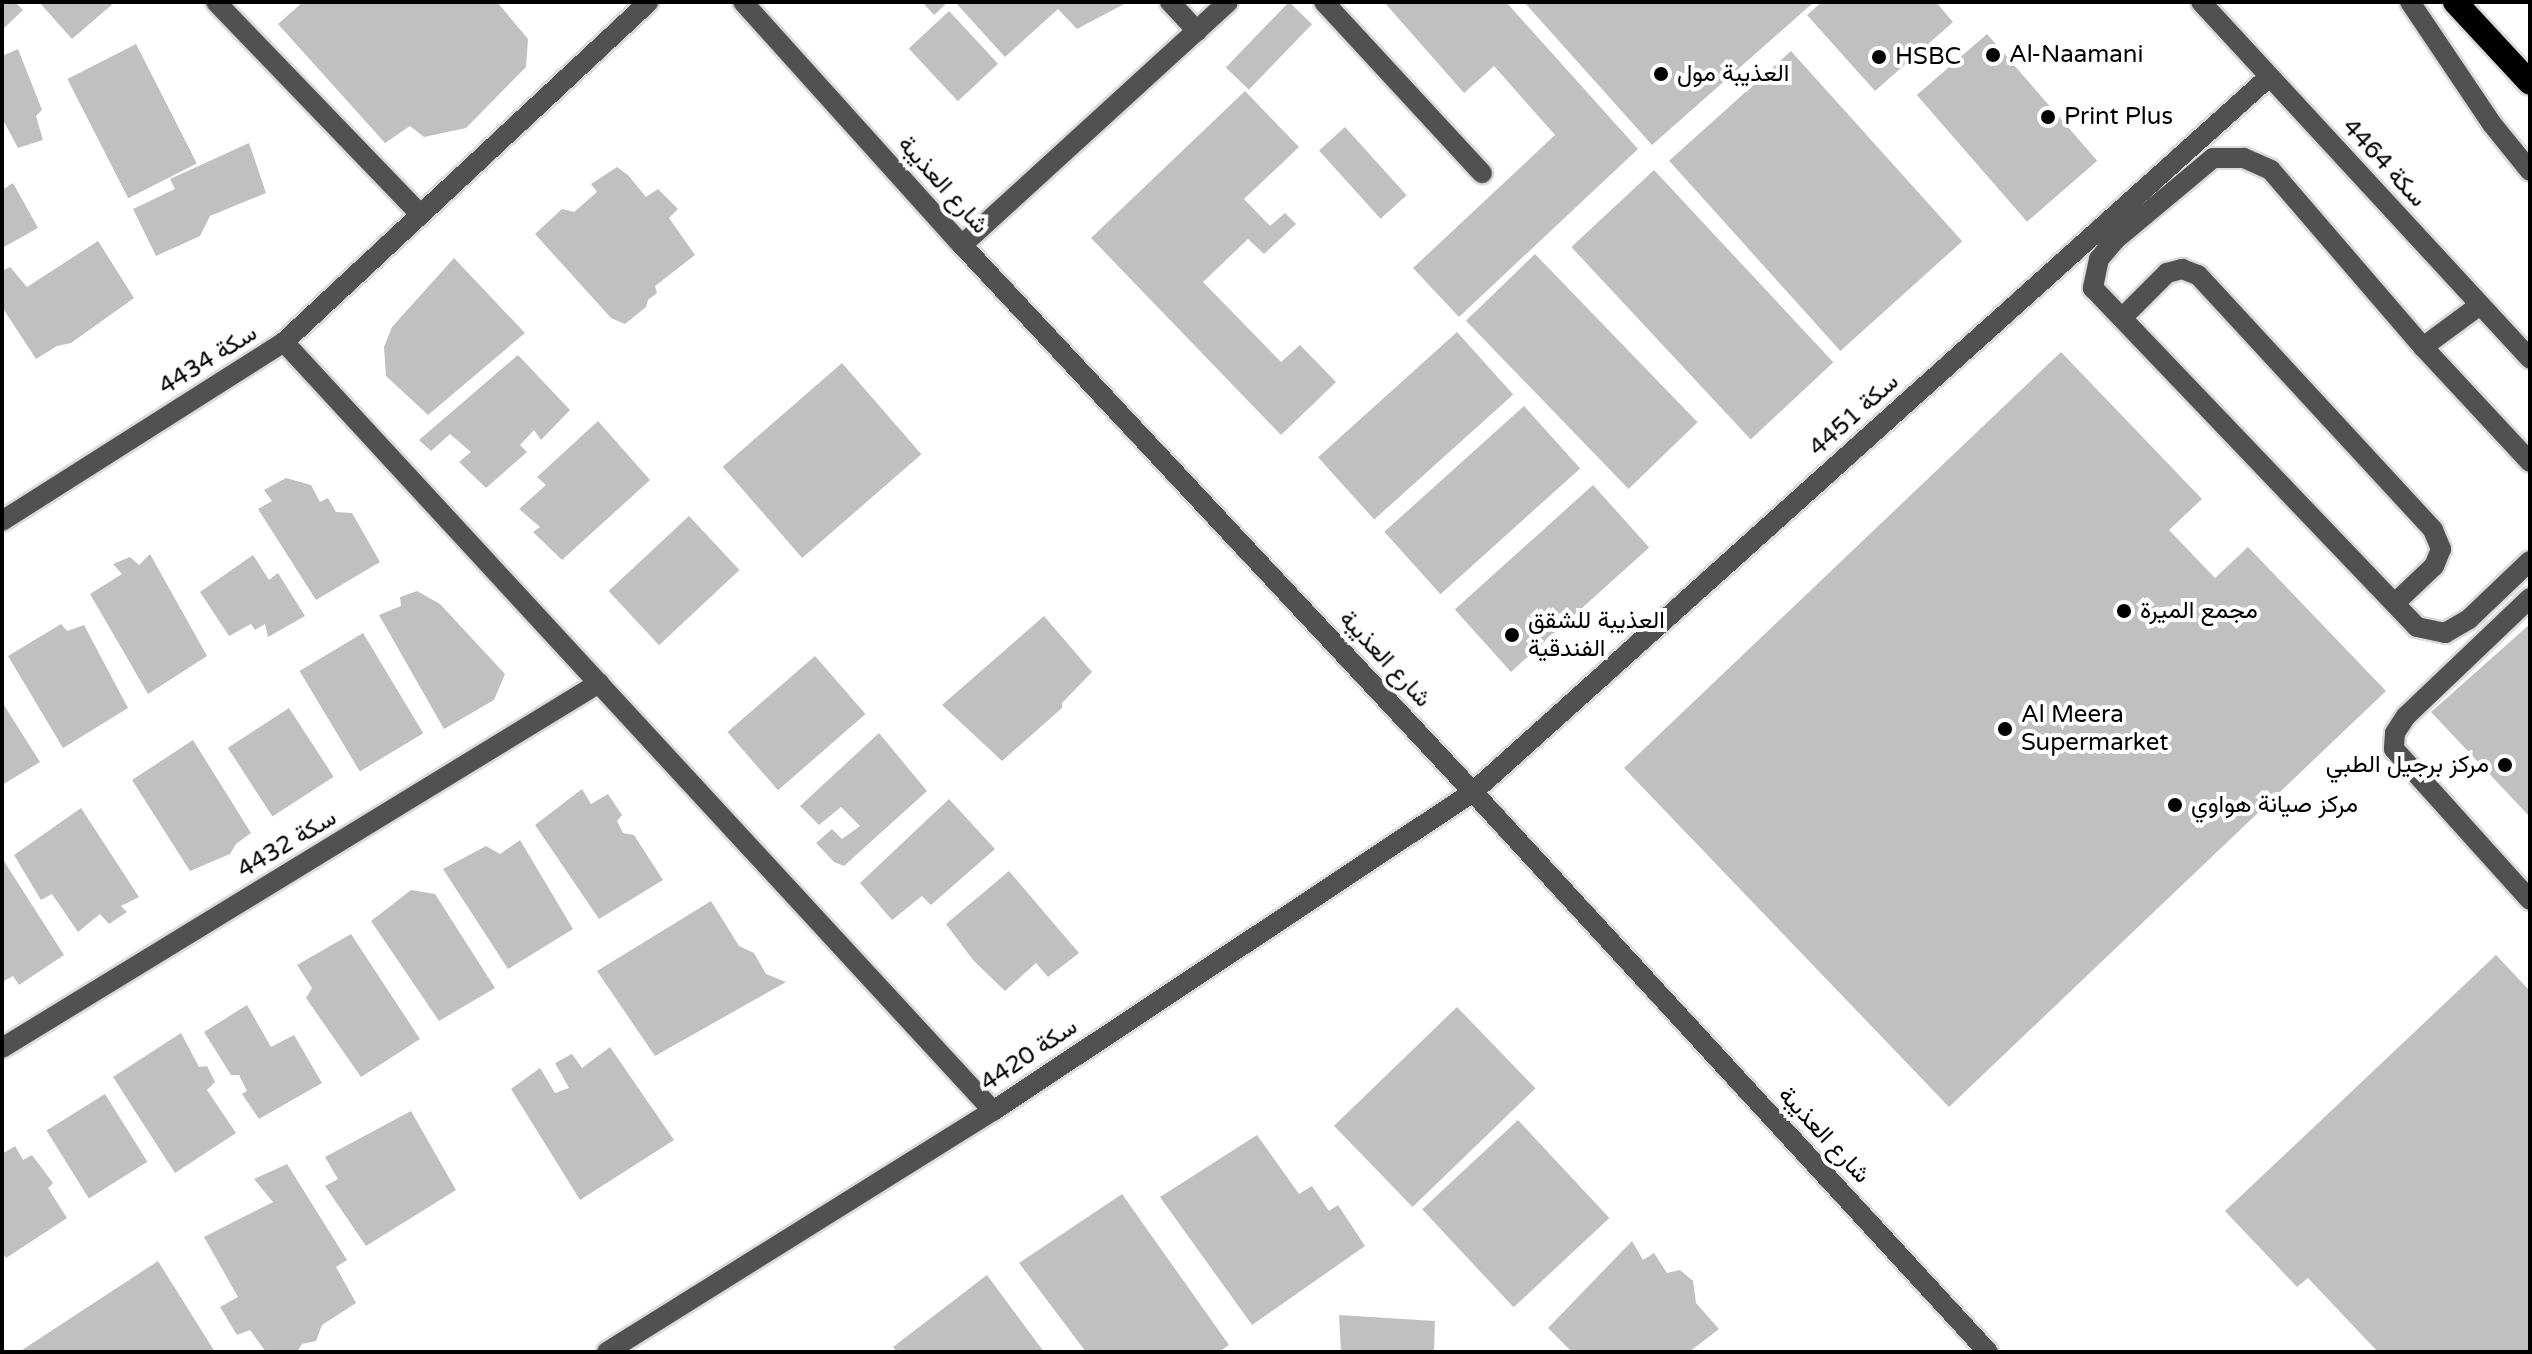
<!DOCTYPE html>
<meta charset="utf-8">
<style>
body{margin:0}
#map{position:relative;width:2532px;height:1354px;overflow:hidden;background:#fff;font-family:"Varela Round",Vazirmatn,sans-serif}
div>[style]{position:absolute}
.building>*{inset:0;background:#c0c0c0;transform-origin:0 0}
.roads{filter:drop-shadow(2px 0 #dbdbdb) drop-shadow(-2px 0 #dbdbdb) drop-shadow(0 2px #dbdbdb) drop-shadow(0 -2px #dbdbdb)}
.minor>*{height:20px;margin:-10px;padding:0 10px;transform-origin:10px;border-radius:10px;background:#515151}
.highway>*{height:24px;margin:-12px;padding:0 12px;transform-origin:12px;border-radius:12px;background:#000}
.dots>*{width:22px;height:22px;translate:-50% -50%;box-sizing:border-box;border:4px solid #fff;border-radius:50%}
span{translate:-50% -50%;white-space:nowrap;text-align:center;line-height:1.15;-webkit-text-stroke:8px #fff;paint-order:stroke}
.poi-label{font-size:24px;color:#000}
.left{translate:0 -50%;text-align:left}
.right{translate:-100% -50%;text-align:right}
.street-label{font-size:24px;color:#000}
.frame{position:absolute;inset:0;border:4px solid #000;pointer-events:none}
</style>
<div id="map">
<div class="building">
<i style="clip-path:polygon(2px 2px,15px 2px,23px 10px,2px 30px)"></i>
<i style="clip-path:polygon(39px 2px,115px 2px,72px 39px)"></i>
<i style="clip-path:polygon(303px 2px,497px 2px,528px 39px,526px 67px,466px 128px,424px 137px,410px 126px,385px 143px,278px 24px)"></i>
<i style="clip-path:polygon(922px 2px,948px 2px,934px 15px)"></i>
<i style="clip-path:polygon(955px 2px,1128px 2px,1077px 29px,1058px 9px,1005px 57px)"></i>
<i style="left:1289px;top:2px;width:32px;height:91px;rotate:44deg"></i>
<i style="clip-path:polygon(1384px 2px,1506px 2px,1638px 149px,1459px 317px,1413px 268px,1555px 135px,1494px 66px,1464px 93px)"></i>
<i style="clip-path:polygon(1524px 2px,1814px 2px,1652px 145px)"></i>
<i style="clip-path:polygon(1822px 2px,1936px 2px,1953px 22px,1875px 91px,1807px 15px)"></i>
<i style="left:949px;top:11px;width:72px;height:55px;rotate:47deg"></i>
<i style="left:1987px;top:34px;width:168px;height:93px;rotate:49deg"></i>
<i style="left:136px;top:44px;width:134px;height:77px;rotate:63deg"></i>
<i style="clip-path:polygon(18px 49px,42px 110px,36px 116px,43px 140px,18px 148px,2px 118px,2px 56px)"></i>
<i style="left:1791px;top:51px;width:256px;height:164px;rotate:48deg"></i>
<i style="clip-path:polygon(1245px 91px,1299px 147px,1244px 199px,1270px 226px,1285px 213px,1296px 224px,1264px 254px,1248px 239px,1203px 282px,1281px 362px,1300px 345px,1336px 382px,1281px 435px,1091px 238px)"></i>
<i style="left:1345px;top:127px;width:92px;height:35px;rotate:48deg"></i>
<i style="clip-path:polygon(249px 143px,266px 193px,210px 216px,200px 236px,156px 256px,133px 209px,175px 189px,170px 179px)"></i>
<i style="clip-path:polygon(617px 167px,628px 175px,646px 197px,658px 189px,678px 209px,669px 218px,695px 255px,655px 286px,657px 293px,648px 300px,646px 307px,625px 324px,611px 318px,535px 234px,562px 209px,574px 212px,597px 192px,591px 184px)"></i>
<i style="left:1654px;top:170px;width:263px;height:113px;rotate:47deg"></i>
<i style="clip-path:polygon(13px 183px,38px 228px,2px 248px,2px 190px)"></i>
<i style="clip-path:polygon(98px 241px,134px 298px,71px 343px,57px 346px,36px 359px,2px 307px,2px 271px,10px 267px,27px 287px)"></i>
<i style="left:1535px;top:254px;width:234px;height:96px;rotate:46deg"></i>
<i style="clip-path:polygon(454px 258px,525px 333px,428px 415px,386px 376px,384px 347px,392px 327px)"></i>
<i style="left:1457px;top:332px;width:84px;height:187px;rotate:48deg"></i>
<i style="clip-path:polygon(2061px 352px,2202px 499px,2169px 530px,2215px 578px,2248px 547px,2386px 691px,1949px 1107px,1624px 768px)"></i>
<i style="clip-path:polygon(518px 355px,570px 410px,541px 440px,534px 430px,520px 445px,527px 452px,486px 488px,459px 462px,471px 452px,450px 434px,431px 451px,419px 440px)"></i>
<i style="left:842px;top:363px;width:121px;height:158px;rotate:49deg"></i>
<i style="left:1524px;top:406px;width:84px;height:188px;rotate:48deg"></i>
<i style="clip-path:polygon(598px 421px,650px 480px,562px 560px,533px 532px,540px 527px,519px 509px,546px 485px,537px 477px)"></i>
<i style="clip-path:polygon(286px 478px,311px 485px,320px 502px,328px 498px,336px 512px,352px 513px,380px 562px,316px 600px,258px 509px,272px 501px,264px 490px)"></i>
<i style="left:1593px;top:485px;width:84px;height:186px;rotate:48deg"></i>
<i style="left:689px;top:516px;width:74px;height:110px;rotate:47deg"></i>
<i style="clip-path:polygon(150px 554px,207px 656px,148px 694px,90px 594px,122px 574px,113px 564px,130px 557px,139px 565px)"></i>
<i style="clip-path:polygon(253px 555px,269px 580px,278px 573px,305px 616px,268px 637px,265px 624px,255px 630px,251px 624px,229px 636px,200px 592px)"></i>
<i style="clip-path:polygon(417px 591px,440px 604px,505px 674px,494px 700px,444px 729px,379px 615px,401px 606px,400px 597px)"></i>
<i style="clip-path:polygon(1044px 616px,1092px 672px,1062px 703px,1062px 708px,1002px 761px,942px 705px)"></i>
<i style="clip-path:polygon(61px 624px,67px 631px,84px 625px,128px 708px,63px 748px,8px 656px)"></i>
<i style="clip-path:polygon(2530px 624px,2530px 817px,2431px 712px)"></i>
<i style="left:363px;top:633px;width:117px;height:74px;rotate:59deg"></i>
<i style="left:815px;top:656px;width:77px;height:116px;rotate:49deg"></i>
<i style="clip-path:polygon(2px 702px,40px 762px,2px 785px)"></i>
<i style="left:289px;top:708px;width:82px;height:73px;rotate:57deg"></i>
<i style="clip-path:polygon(879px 733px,927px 791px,844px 866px,834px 862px,816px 843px,832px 829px,842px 839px,860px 826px,841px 807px,819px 825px,800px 806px)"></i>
<i style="clip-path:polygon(193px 740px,251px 833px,236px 844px,230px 854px,190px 871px,132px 780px)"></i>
<i style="clip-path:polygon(582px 789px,591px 804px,608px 794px,622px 815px,617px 821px,623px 833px,634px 835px,663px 880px,599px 919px,535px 825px)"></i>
<i style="clip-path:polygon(949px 799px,995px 849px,931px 905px,922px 896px,892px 920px,860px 883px)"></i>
<i style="clip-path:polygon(81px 808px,139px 897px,121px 906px,127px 912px,109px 924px,100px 914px,78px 932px,52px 894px,41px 900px,14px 855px)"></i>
<i style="clip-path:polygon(520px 840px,573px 929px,508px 969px,443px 869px,486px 846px,500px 854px)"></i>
<i style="clip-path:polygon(2px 858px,64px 955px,19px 985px,13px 976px,2px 982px)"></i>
<i style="clip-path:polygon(1009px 871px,1079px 953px,1048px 977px,1036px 963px,1005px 991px,973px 960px,946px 924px)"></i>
<i style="clip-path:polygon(411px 890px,435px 894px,495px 988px,439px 1021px,371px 921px)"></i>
<i style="clip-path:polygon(711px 901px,739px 946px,754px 953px,766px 974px,786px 982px,655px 1056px,597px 971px)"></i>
<i style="clip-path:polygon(351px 934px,420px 1039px,361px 1077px,306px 998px,312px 988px,297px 965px)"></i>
<i style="clip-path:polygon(2496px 955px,2530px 991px,2530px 1352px,2378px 1352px,2308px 1278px,2297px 1287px,2225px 1211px)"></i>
<i style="clip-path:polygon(247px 1005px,271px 1047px,294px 1035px,322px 1083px,259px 1119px,242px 1094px,247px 1091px,239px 1075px,231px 1075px,204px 1032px)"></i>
<i style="left:1457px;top:1007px;width:113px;height:171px;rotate:46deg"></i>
<i style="clip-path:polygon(181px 1033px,199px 1067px,207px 1066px,215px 1082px,207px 1090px,236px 1133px,175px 1173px,113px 1077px)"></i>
<i style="clip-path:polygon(610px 1047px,674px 1140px,580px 1200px,511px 1089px,540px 1068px,555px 1093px,569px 1088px,555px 1063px,572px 1054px,582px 1068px)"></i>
<i style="left:105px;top:1094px;width:80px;height:69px;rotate:58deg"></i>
<i style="clip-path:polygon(411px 1111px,456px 1190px,366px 1246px,325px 1186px,338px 1179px,325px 1157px)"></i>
<i style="left:1518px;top:1120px;width:134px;height:131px;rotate:47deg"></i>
<i style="clip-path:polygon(1257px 1135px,1299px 1194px,1312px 1186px,1329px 1211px,1338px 1205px,1365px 1246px,1252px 1325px,1160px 1197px)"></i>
<i style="clip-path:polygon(15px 1146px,23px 1160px,32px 1155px,53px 1183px,48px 1188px,67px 1218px,6px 1258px,2px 1251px,2px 1154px)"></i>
<i style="clip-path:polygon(287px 1164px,347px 1260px,336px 1267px,356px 1303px,322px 1325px,316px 1341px,302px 1344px,297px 1352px,266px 1352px,250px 1330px,237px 1335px,220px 1307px,238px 1297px,204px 1237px,273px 1202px,254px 1179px)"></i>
<i style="clip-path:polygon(1122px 1194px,1229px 1345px,1219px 1352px,1086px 1352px,1019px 1263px)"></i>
<i style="clip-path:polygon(1632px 1241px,1643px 1260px,1654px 1253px,1667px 1273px,1680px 1270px,1693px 1281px,1696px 1303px,1719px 1329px,1689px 1352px,1572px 1352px,1548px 1328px)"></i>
<i style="clip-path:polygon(158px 1261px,215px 1352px,19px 1352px)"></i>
<i style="clip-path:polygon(987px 1275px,1044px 1352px,897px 1352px,893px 1347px)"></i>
<i style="clip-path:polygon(1339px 1315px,1435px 1321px,1434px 1352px,1341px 1352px)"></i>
</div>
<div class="roads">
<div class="minor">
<i style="left:216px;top:2px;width:294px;rotate:46.1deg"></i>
<i style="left:743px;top:2px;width:327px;rotate:48deg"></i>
<i style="left:962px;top:245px;width:749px;rotate:46.95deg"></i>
<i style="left:1473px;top:792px;width:761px;rotate:47.4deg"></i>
<i style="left:1170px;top:2px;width:40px;rotate:47deg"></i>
<i style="left:1324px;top:2px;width:233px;rotate:47.3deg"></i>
<i style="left:2201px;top:2px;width:485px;rotate:47.3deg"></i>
<i style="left:2410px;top:2px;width:147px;rotate:56.1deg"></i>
<i style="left:2492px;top:124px;width:60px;rotate:51deg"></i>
<i style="left:962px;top:245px;width:360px;rotate:-42.4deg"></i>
<i style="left:2122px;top:318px;width:64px;rotate:-45deg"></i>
<i style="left:2167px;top:273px;width:16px;rotate:-15deg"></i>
<i style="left:2182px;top:269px;width:17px;rotate:21deg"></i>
<i style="left:2198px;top:275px;width:347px;rotate:47.3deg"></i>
<i style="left:2433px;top:530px;width:21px;rotate:67deg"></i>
<i style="left:2441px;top:549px;width:18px;rotate:112deg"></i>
<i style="left:2434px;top:566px;width:54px;rotate:136.5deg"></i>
<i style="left:284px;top:342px;width:1046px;rotate:47.32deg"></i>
<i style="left:2423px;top:347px;width:71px;rotate:-36.4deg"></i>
<i style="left:2530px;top:462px;width:157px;rotate:-132.9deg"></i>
<i style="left:2423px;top:347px;width:233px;rotate:-130.7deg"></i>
<i style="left:2271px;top:170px;width:30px;rotate:-156deg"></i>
<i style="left:2244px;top:158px;width:31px;rotate:180deg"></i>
<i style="left:2213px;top:158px;width:128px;rotate:140.1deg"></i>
<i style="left:2115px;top:240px;width:25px;rotate:130deg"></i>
<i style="left:2099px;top:259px;width:30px;rotate:102deg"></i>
<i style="left:2093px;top:288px;width:469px;rotate:46.3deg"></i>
<i style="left:2417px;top:627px;width:29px;rotate:12deg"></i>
<i style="left:2445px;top:633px;width:28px;rotate:-30deg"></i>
<i style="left:2469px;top:619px;width:84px;rotate:-43.6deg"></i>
<i style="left:2px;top:521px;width:334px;rotate:-32.4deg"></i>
<i style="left:284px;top:342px;width:498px;rotate:-43deg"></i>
<i style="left:2530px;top:598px;width:171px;rotate:136.4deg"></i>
<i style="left:2406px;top:716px;width:20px;rotate:123deg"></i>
<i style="left:2395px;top:733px;width:16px;rotate:94deg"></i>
<i style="left:2394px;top:749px;width:203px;rotate:48deg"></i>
<i style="left:2px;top:1048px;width:700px;rotate:-31.44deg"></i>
<i style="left:607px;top:1352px;width:455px;rotate:-32deg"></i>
<i style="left:993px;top:1111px;width:576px;rotate:-33.61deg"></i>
<i style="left:1473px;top:792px;width:1070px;rotate:-41.93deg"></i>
</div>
<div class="highway">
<i style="left:2455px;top:2px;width:110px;rotate:47.2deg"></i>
</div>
</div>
<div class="dots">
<i style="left:1993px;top:55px;background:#000"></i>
<i style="left:1879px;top:57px;background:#000"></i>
<i style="left:1661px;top:74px;background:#000"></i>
<i style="left:2048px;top:117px;background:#000"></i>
<i style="left:2124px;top:611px;background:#000"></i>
<i style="left:1512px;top:635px;background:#000"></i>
<i style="left:2005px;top:729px;background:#000"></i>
<i style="left:2505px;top:765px;background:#000"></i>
<i style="left:2175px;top:805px;background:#000"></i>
</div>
<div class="poi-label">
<span class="left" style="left:2009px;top:55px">Al-Naamani</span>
<span class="left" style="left:1895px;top:57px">HSBC</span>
<span class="left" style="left:1677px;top:74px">العذيبة مول</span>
<span class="left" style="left:2064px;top:117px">Print Plus</span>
<span class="left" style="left:2140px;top:611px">مجمع الميرة</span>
<span class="left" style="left:1528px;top:635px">العذيبة للشقق<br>الفندقية</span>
<span class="left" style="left:2021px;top:729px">Al Meera<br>Supermarket</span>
<span class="right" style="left:2489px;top:765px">مركز برجيل الطبي</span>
<span class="left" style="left:2191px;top:805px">مركز صيانة هواوي</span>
</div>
<div class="street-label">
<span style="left:2384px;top:163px;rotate:47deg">سكة 4464</span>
<span style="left:943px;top:185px;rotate:48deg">شارع العذيبة</span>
<span style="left:208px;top:360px;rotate:-32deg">سكة 4434</span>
<span style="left:1854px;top:415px;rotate:-42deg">سكة 4451</span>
<span style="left:1385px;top:659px;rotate:47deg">شارع العذيبة</span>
<span style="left:287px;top:844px;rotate:-31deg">سكة 4432</span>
<span style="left:1029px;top:1055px;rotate:-34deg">سكة 4420</span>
<span style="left:1824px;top:1135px;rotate:47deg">شارع العذيبة</span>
</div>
<div class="frame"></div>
</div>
